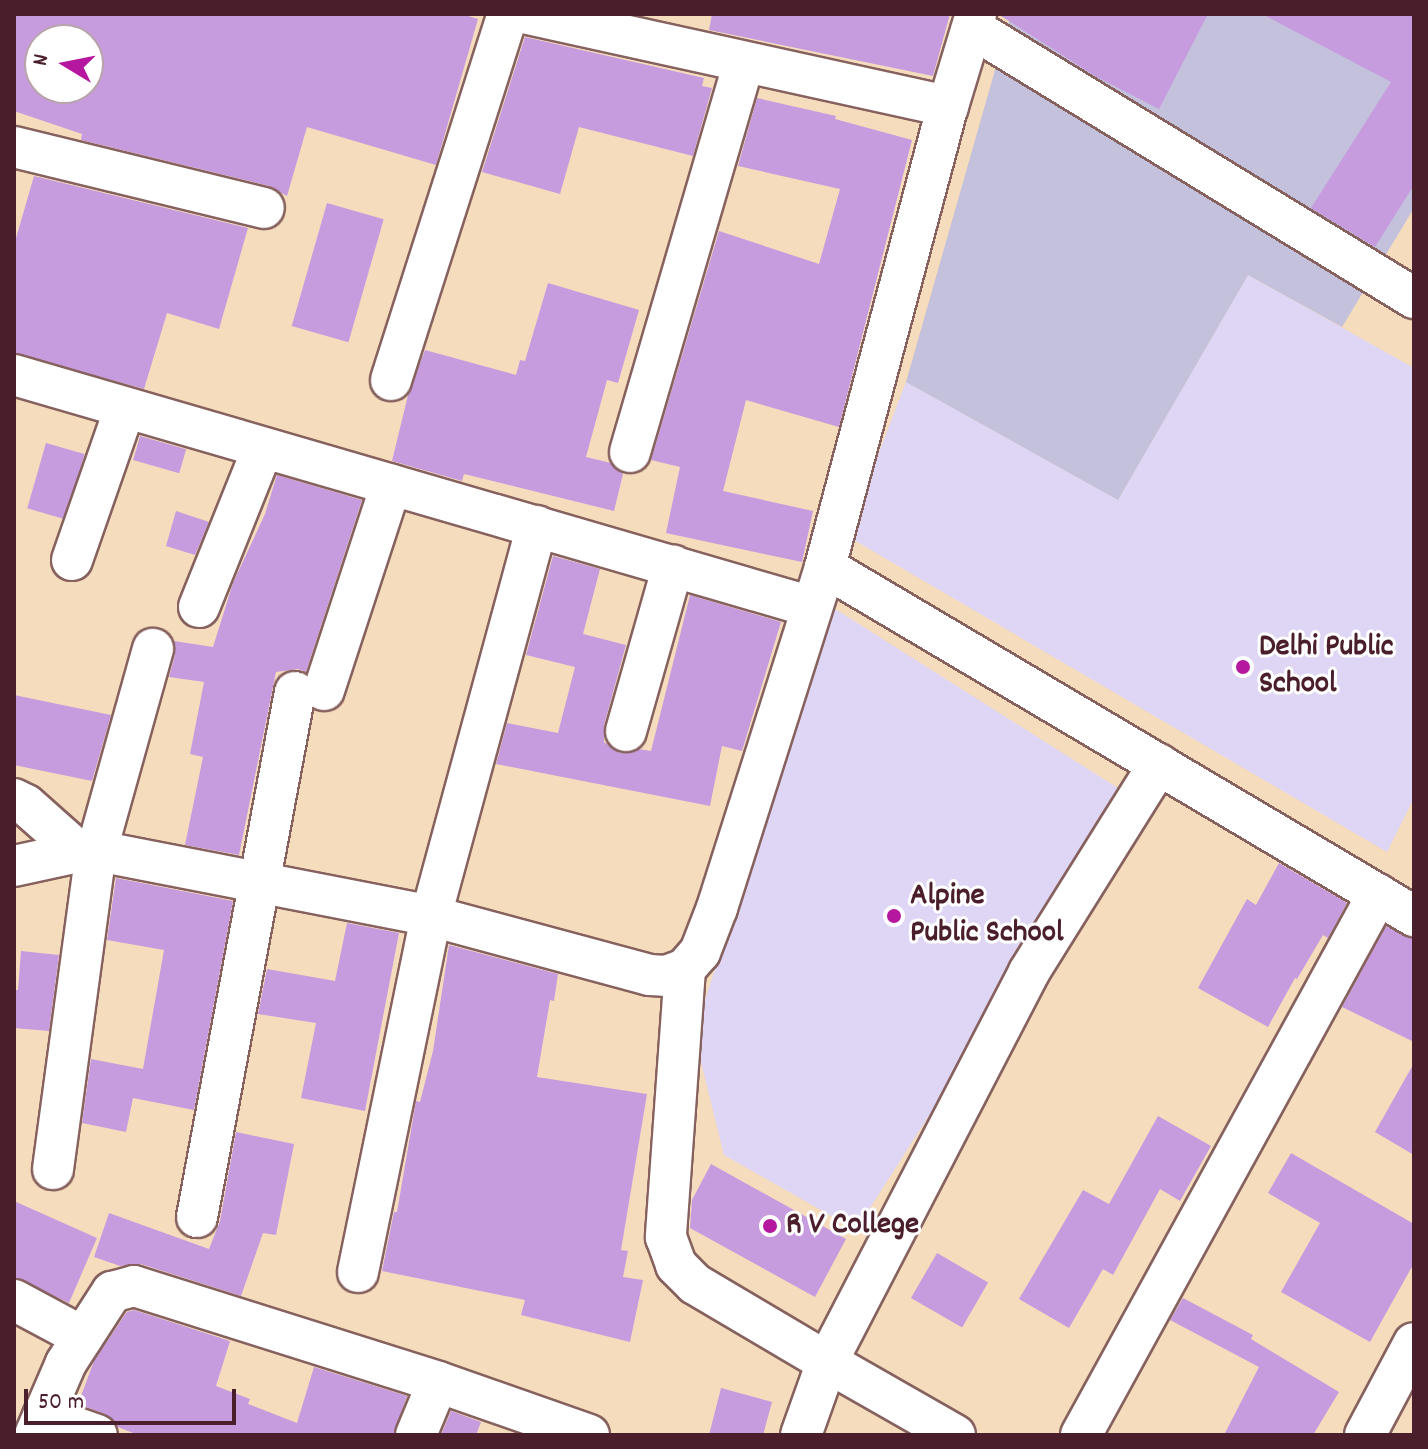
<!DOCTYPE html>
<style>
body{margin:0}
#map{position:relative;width:1428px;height:1449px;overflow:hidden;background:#f4dcbd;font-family:Dekko,sans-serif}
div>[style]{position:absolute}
.built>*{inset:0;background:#dfd5f5}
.industrial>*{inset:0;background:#c3c1db}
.building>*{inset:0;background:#c79cdf;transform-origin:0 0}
.roads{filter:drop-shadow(2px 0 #86615e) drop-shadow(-2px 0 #86615e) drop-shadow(0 2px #86615e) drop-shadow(0 -2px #86615e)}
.minor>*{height:40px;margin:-20px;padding:0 20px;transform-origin:20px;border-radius:20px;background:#fff}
.dots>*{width:22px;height:22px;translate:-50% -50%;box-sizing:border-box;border:4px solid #fff;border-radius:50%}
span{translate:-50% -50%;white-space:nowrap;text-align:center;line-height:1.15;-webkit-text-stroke:6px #fff;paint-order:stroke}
.poi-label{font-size:32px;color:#4a1f2b;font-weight:700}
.left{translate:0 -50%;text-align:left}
.frame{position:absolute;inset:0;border:16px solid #4a1f2b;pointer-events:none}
.north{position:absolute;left:24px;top:24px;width:80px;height:80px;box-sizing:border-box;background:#fff;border:2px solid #b7a5aa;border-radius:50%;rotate:280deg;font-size:22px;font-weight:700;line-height:32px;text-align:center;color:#4a1f2b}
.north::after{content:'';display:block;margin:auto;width:28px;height:36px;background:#b5179e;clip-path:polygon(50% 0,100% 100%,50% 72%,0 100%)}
.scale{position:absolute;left:24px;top:1389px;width:212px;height:36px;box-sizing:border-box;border:4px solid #4a1f2b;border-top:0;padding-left:10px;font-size:24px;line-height:28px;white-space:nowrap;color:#4a1f2b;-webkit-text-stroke:6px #fff;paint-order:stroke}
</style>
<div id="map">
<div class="built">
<i style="clip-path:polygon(1248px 275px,1414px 368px,1414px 798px,1387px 852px,847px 536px,906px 382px,1118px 500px)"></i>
<i style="clip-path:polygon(832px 607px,1132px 797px,856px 1230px,724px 1155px,694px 1034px)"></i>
</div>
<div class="industrial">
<i style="clip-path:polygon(1011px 14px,1414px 14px,1414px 208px,1342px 327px,1248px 275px,1118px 500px,906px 382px)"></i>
</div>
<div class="building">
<i style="clip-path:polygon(evenodd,14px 14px,462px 14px,478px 19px,436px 165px,307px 127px,287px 196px,269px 186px,81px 140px,82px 134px,14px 111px,14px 14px,40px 40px,88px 40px,88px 88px,40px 88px,40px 40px)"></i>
<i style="clip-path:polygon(712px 14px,950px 14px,933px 76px,709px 30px)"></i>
<i style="clip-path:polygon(998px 14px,1208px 14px,1159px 109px,1095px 76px)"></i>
<i style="clip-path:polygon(1262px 14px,1414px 14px,1414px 185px,1375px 247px,1311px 208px,1391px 82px)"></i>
<i style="clip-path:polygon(525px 37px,704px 78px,702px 86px,712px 88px,693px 156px,579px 127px,560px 194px,482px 172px)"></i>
<i style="clip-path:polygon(757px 98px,836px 116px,835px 119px,912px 140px,839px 427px,746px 400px,723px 491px,813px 511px,802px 562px,666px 533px,680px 467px,651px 460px,719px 231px,819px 264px,840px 189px,738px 166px)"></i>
<i style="clip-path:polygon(34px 176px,248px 228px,219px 329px,167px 313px,144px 389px,14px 353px,14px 245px)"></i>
<i style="left:327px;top:203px;width:59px;height:128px;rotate:16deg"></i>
<i style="clip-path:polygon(548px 283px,639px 310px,618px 383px,607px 380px,586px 457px,611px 463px,623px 474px,614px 511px,464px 474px,462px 481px,392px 461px,408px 395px,425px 350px,516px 375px,520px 360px,525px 361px)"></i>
<i style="left:140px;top:436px;width:48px;height:25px;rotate:16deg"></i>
<i style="left:46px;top:443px;width:40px;height:68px;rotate:16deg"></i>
<i style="clip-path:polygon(277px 475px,362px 500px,306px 672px,298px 669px,276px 672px,239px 855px,185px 845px,203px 757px,190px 754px,204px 682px,169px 677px,175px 655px,174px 641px,213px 647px,233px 583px,265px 514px)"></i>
<i style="clip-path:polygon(176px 511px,209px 522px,195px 555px,166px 546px)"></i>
<i style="clip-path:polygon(553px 556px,600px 569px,583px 634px,626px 645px,604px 725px,604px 742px,620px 753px,639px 749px,651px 751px,690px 595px,781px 622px,742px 751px,722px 746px,710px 806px,496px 764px,507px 723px,558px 733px,575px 667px,526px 655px)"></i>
<i style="clip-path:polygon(14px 695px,111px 715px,92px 781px,14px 765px)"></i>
<i style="clip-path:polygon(1279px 863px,1347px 903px,1328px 938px,1323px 935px,1297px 979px,1295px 978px,1268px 1027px,1198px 988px,1247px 899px,1256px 905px)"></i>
<i style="clip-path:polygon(116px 878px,233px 901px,194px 1110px,133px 1098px,126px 1132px,82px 1123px,91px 1059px,143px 1069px,164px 950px,107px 940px)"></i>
<i style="clip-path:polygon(347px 923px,399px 933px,365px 1111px,301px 1098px,316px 1023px,258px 1014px,267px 969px,335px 981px)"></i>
<i style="clip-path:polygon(1386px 926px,1414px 939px,1414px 1042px,1342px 1007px)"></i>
<i style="clip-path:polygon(449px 945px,558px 974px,554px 1001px,550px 1000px,537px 1077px,647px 1094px,621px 1250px,628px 1251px,623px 1277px,643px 1280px,630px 1342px,521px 1315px,525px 1300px,382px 1271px,394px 1212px,397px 1212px,416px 1101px,420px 1102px,433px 1051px)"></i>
<i style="clip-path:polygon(21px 951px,59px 955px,49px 1031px,14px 1028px,14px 990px,18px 990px)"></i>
<i style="clip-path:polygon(1414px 1063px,1414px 1155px,1375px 1132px)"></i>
<i style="clip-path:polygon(1158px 1116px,1211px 1146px,1180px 1201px,1160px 1189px,1113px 1275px,1103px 1269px,1069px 1328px,1019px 1299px,1083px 1190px,1109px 1204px)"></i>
<i style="clip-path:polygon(236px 1132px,294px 1144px,276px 1235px,263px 1233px,241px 1296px,141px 1264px,120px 1266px,94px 1257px,109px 1213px,209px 1249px,220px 1221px)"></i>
<i style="clip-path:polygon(1291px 1153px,1414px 1224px,1414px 1263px,1370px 1342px,1281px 1292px,1320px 1223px,1268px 1193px)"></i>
<i style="clip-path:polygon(711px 1164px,846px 1239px,815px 1297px,690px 1228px,692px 1200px)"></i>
<i style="clip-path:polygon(14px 1201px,97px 1238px,69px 1303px,14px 1277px)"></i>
<i style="left:937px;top:1253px;width:59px;height:52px;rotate:30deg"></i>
<i style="clip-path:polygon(1183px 1298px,1253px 1335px,1251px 1339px,1339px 1392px,1313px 1435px,1224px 1435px,1259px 1367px,1170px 1320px)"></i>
<i style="clip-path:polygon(134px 1310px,230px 1341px,216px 1386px,250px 1399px,248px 1404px,297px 1423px,314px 1367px,407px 1396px,393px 1435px,138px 1435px,118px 1427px,105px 1414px,78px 1404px,94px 1361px,127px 1312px)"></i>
<i style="clip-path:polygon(721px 1388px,772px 1402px,763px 1435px,709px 1435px)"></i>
<i style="clip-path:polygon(451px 1411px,481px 1422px,476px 1435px,441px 1435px)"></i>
</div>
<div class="roads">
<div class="minor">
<i style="left:528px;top:14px;width:430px;rotate:12.4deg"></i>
<i style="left:972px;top:28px;width:518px;rotate:31.42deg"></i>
<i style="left:14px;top:147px;width:257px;rotate:13.7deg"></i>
<i style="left:14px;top:375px;width:831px;rotate:16.21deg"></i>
<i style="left:391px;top:380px;width:384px;rotate:-72.3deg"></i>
<i style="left:630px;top:452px;width:406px;rotate:-73.7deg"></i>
<i style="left:72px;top:560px;width:161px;rotate:-70.8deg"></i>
<i style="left:825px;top:567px;width:685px;rotate:30.65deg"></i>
<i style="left:199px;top:607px;width:171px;rotate:-68.1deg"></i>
<i style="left:324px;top:690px;width:216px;rotate:-71.9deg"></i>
<i style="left:626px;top:731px;width:172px;rotate:-74.1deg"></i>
<i style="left:14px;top:799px;width:13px;rotate:27deg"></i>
<i style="left:26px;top:805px;width:71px;rotate:41.6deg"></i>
<i style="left:14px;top:866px;width:66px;rotate:-12.2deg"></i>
<i style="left:79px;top:852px;width:34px;rotate:3deg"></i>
<i style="left:113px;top:854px;width:324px;rotate:11deg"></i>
<i style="left:431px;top:916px;width:226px;rotate:15.1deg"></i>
<i style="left:649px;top:975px;width:17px;rotate:3deg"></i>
<i style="left:666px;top:976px;width:20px;rotate:-20deg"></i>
<i style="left:685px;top:969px;width:23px;rotate:-49deg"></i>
<i style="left:700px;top:952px;width:47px;rotate:-68.9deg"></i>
<i style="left:717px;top:908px;width:358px;rotate:-72.4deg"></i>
<i style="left:825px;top:567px;width:477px;rotate:-75.1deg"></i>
<i style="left:948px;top:106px;width:96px;rotate:-73.1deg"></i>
<i style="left:685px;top:969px;width:269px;rotate:94.1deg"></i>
<i style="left:666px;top:1237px;width:30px;rotate:70deg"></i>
<i style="left:676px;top:1265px;width:27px;rotate:45deg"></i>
<i style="left:695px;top:1284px;width:153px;rotate:30.6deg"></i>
<i style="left:827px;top:1362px;width:77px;rotate:109.6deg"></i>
<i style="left:53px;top:1169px;width:319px;rotate:-82.3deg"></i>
<i style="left:96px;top:853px;width:212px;rotate:-74.4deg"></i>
<i style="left:197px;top:1217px;width:534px;rotate:-79.43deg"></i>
<i style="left:358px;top:1272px;width:363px;rotate:-78.4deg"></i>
<i style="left:431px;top:916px;width:404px;rotate:-74.8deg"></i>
<i style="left:14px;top:1300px;width:78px;rotate:28.2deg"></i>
<i style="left:43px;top:1416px;width:57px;rotate:19.4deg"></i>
<i style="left:35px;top:1435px;width:78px;rotate:-66.7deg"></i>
<i style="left:66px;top:1363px;width:85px;rotate:-57.1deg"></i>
<i style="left:112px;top:1292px;width:23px;rotate:-15deg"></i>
<i style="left:134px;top:1286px;width:319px;rotate:17.5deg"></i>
<i style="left:438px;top:1382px;width:160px;rotate:19.3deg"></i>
<i style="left:416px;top:1435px;width:57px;rotate:-67.5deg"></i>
<i style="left:955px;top:1435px;width:147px;rotate:-150.3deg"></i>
<i style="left:827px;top:1362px;width:439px;rotate:-62.6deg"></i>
<i style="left:1029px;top:972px;width:245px;rotate:-58deg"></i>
<i style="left:1081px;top:1435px;width:617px;rotate:-61.23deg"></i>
<i style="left:1365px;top:1435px;width:104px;rotate:-62deg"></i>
</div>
</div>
<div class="dots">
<i style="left:1243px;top:667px;background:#b5179e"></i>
<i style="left:894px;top:916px;background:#b5179e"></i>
<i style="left:770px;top:1226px;background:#b5179e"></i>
</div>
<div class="poi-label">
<span class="left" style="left:1259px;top:667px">Delhi Public<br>School</span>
<span class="left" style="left:910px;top:916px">Alpine<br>Public School</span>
<span class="left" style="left:786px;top:1226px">R V College</span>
</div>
<div class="frame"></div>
<div class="north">N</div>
<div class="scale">50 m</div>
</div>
